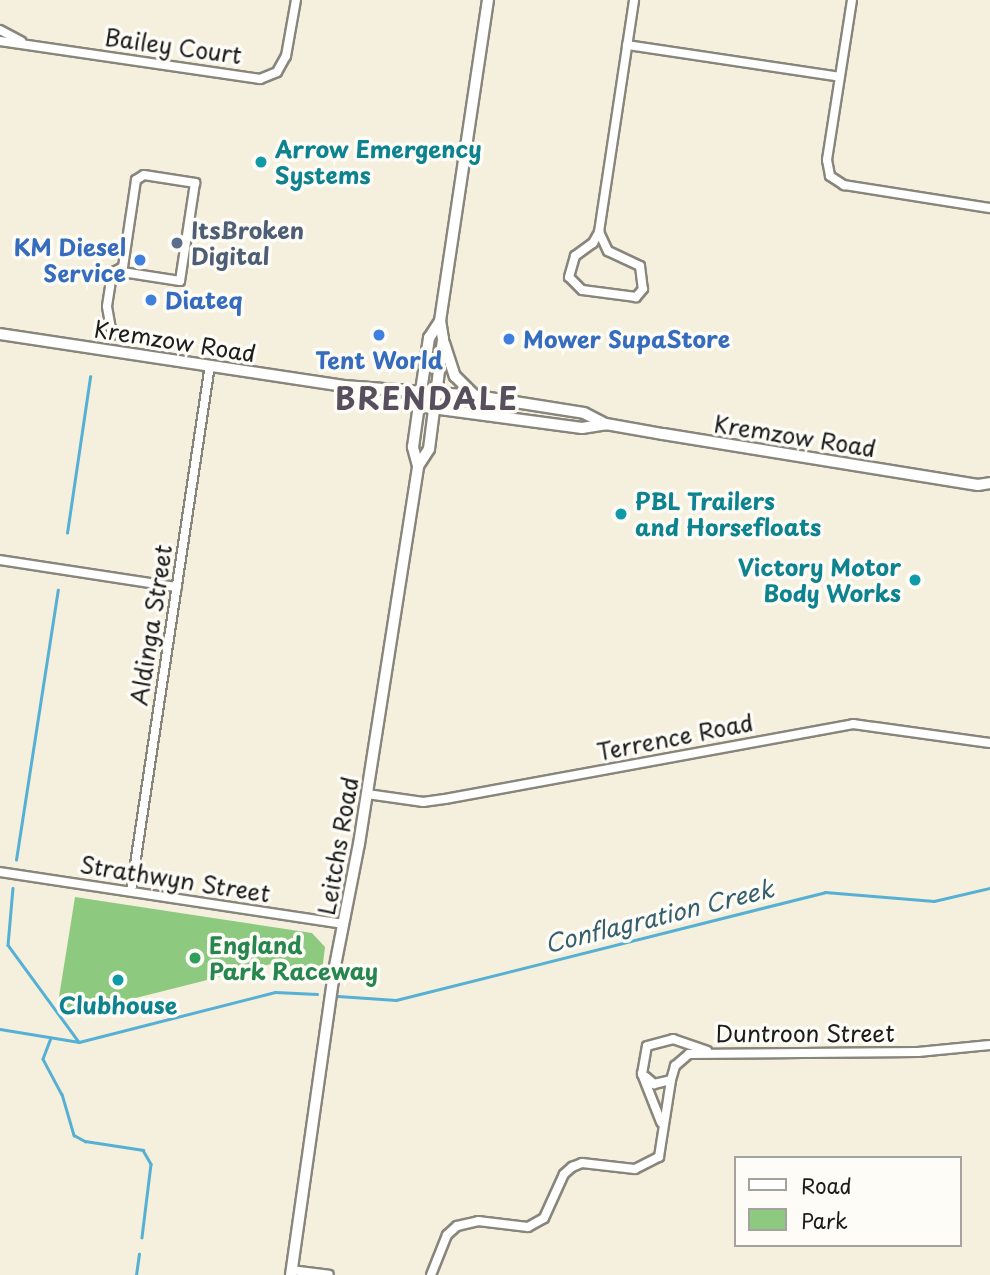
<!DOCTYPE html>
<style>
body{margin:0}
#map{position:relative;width:990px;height:1275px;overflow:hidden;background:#f5efdd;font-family:"Playpen Sans",sans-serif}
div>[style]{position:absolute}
.green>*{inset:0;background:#8dca80}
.stream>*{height:2.5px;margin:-1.25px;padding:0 1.25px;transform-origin:1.25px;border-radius:1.25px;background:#55b0d3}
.roads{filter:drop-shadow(2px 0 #88867c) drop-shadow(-2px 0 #88867c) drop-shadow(0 2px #88867c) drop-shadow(0 -2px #88867c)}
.minor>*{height:8px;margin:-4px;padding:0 4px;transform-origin:4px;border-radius:4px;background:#fff}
.tertiary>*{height:10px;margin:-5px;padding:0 5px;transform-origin:5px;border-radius:5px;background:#fff}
.dots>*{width:19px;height:19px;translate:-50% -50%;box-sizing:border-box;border:4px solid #fdfcf7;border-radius:50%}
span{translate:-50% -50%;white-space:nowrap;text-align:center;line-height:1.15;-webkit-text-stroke:7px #fdfcf7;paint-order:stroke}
.street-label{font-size:23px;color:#1c1c1c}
.culture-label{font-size:23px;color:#0d838f;font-weight:700}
.left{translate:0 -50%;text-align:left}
.right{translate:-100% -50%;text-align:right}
.service-label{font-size:23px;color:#4e5e75;font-weight:700}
.shop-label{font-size:23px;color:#366cbe;font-weight:700}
.leisure-label{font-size:23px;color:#27864d;font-weight:700}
.water-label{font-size:24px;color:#365f6e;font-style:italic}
.district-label{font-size:30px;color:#574e5e;font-weight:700;letter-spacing:2px}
.legend{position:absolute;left:734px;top:1156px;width:228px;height:91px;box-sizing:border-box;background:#fdfcf7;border:2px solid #a3a29f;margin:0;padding:9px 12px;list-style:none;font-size:21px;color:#1c1c1c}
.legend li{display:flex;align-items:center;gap:14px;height:35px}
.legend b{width:35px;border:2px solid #a3a29f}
</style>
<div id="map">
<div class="green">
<i style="clip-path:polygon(75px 897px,312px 933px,325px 947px,322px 972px,271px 964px,72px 1014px,59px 997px)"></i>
</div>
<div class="stream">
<i style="left:67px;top:533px;width:158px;rotate:-81.6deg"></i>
<i style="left:16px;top:860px;width:273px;rotate:-81.2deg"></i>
<i style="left:13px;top:888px;width:57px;rotate:95deg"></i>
<i style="left:8px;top:945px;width:120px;rotate:53.8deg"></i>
<i style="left:338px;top:996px;width:58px;rotate:3.9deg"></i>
<i style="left:396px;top:1000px;width:442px;rotate:-14.1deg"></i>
<i style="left:825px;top:892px;width:109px;rotate:4.7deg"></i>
<i style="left:934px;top:901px;width:57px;rotate:-13.1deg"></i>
<i style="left:0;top:1029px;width:80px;rotate:9.3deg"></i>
<i style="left:79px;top:1042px;width:202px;rotate:-14.3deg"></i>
<i style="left:275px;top:992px;width:42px;rotate:2.7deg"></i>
<i style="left:51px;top:1038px;width:22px;rotate:111deg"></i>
<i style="left:43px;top:1059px;width:40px;rotate:62deg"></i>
<i style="left:62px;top:1094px;width:43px;rotate:73.7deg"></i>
<i style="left:74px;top:1135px;width:13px;rotate:29deg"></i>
<i style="left:85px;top:1141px;width:59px;rotate:8.8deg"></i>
<i style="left:143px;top:1150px;width:16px;rotate:60deg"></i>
<i style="left:151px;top:1164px;width:74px;rotate:97deg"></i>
<i style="left:136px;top:1275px;width:21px;rotate:-82deg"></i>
</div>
<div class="roads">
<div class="minor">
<i style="left:852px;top:0;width:162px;rotate:98.9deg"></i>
<i style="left:827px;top:160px;width:16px;rotate:79deg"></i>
<i style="left:830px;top:176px;width:17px;rotate:33deg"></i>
<i style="left:844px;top:185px;width:148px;rotate:9deg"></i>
<i style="left:0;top:30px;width:24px;rotate:28deg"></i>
<i style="left:0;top:41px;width:263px;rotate:8.3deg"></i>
<i style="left:260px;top:79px;width:18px;rotate:-22deg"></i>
<i style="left:277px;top:72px;width:18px;rotate:-61deg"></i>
<i style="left:286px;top:56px;width:57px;rotate:-79.9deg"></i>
<i style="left:627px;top:45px;width:215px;rotate:8.5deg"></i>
<i style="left:599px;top:232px;width:21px;rotate:65deg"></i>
<i style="left:608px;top:251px;width:35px;rotate:25deg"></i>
<i style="left:640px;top:266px;width:23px;rotate:83deg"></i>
<i style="left:643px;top:289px;width:11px;rotate:131deg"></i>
<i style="left:636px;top:297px;width:54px;rotate:-172.6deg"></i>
<i style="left:582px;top:290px;width:18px;rotate:-135deg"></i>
<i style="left:569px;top:277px;width:22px;rotate:-74deg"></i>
<i style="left:575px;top:256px;width:22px;rotate:-36deg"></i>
<i style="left:593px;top:243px;width:13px;rotate:-61deg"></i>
<i style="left:599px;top:232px;width:235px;rotate:-81.4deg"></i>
<i style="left:112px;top:335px;width:29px;rotate:-100deg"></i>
<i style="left:107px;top:306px;width:32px;rotate:-81deg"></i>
<i style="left:112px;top:274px;width:5px;rotate:-37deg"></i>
<i style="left:116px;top:271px;width:8px;rotate:-30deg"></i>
<i style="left:123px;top:267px;width:88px;rotate:-81.5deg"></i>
<i style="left:136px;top:180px;width:9px;rotate:-32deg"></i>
<i style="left:144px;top:175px;width:52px;rotate:8.9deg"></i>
<i style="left:195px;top:183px;width:99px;rotate:98.7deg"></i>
<i style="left:180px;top:281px;width:65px;rotate:-171.1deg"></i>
<i style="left:0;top:560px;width:179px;rotate:8.7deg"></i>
<i style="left:367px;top:794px;width:57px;rotate:8.1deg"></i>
<i style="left:423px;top:802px;width:22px;rotate:-8deg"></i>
<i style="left:445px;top:799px;width:415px;rotate:-10.4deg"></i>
<i style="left:853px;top:724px;width:138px;rotate:7.9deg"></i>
<i style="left:0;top:872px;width:347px;rotate:8.6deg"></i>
<i style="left:131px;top:891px;width:532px;rotate:-81.46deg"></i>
<i style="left:646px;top:1077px;width:11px;rotate:41deg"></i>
<i style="left:654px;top:1084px;width:17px;rotate:-13deg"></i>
<i style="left:661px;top:1122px;width:52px;rotate:-111.6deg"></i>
<i style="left:642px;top:1074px;width:28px;rotate:-80deg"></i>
<i style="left:647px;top:1046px;width:27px;rotate:-15deg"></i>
<i style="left:673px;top:1039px;width:36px;rotate:19deg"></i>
<i style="left:291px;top:1270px;width:38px;rotate:7deg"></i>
<i style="left:431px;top:1275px;width:43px;rotate:-68.2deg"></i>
<i style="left:447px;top:1235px;width:13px;rotate:-42deg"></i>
<i style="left:457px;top:1226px;width:22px;rotate:-13deg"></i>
<i style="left:478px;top:1221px;width:50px;rotate:6.8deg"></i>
<i style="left:528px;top:1227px;width:18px;rotate:-29deg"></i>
<i style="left:544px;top:1218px;width:48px;rotate:-65.6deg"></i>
<i style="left:564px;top:1174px;width:11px;rotate:-41deg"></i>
<i style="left:572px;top:1167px;width:11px;rotate:-22deg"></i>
<i style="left:582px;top:1163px;width:53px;rotate:6.5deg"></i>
<i style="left:635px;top:1169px;width:27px;rotate:-27deg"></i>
<i style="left:659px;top:1157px;width:78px;rotate:-81.1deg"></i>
<i style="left:671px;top:1080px;width:15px;rotate:-74deg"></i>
<i style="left:675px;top:1066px;width:18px;rotate:-41deg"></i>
<i style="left:689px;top:1054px;width:229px;rotate:-0.5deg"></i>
<i style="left:918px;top:1052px;width:72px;rotate:-5.6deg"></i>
</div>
<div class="tertiary">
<i style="left:0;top:334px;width:348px;rotate:8.6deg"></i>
<i style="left:344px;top:386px;width:133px;rotate:4.3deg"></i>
<i style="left:477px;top:396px;width:108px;rotate:9deg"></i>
<i style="left:584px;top:413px;width:25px;rotate:27deg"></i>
<i style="left:606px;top:424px;width:58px;rotate:10deg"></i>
<i style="left:663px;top:434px;width:319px;rotate:9.2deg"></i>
<i style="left:978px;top:485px;width:12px;rotate:-9deg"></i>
<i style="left:444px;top:343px;width:35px;rotate:72deg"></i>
<i style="left:455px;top:376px;width:27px;rotate:45deg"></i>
<i style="left:344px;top:386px;width:25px;rotate:32deg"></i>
<i style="left:365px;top:399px;width:219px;rotate:7.6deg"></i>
<i style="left:582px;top:428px;width:24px;rotate:-9deg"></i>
<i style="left:418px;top:466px;width:20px;rotate:-105deg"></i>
<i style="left:413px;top:447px;width:57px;rotate:-81.9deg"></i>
<i style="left:421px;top:391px;width:54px;rotate:-81.4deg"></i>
<i style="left:429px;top:338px;width:20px;rotate:-57deg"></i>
<i style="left:291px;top:1275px;width:307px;rotate:-81.9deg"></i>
<i style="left:334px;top:971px;width:129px;rotate:-78.9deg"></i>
<i style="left:359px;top:844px;width:383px;rotate:-81.1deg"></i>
<i style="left:418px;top:466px;width:20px;rotate:-57deg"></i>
<i style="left:429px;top:449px;width:111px;rotate:-82.7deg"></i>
<i style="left:443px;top:339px;width:18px;rotate:-99deg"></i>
<i style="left:440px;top:321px;width:325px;rotate:-81.5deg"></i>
</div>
</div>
<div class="dots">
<i style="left:261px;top:162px;background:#0f9aa8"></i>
<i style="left:177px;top:243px;background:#5c6f8a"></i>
<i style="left:140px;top:260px;background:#3f7fe0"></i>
<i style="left:151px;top:300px;background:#3f7fe0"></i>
<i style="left:379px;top:335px;background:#3f7fe0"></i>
<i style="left:509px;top:339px;background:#3f7fe0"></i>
<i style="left:621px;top:514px;background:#0f9aa8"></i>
<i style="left:915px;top:580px;background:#0f9aa8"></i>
<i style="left:195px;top:958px;background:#2e9e5b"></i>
<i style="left:118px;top:980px;background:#0f9aa8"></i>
</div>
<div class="street-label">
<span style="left:173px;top:46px;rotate:8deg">Bailey Court</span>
<span style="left:175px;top:341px;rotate:9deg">Kremzow Road</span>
<span style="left:795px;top:436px;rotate:9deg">Kremzow Road</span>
<span style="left:151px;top:625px;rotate:-81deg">Aldinga Street</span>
<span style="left:675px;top:737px;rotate:-11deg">Terrence Road</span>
<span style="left:338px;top:846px;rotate:-80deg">Leitchs Road</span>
<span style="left:175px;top:879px;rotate:9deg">Strathwyn Street</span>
<span style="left:805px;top:1033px">Duntroon Street</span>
</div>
<div class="culture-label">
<span class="left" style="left:275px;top:162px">Arrow Emergency<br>Systems</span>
<span class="left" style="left:635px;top:514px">PBL Trailers<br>and Horsefloats</span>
<span class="right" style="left:901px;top:580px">Victory Motor<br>Body Works</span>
<span style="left:118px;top:1005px">Clubhouse</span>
</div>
<div class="service-label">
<span class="left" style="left:191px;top:243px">ItsBroken<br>Digital</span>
</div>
<div class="shop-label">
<span class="right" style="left:126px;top:260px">KM Diesel<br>Service</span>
<span class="left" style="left:165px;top:300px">Diateq</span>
<span class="left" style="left:523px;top:339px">Mower SupaStore</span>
<span style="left:379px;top:360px">Tent World</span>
</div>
<div class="leisure-label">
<span class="left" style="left:209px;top:958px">England<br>Park Raceway</span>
</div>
<div class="water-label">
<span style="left:659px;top:916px;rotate:-14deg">Conflagration Creek</span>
</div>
<div class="district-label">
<span style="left:427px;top:398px">BRENDALE</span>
</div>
<ul class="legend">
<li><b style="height:9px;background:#fff"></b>Road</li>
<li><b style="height:19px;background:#8dca80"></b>Park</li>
</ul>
</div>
